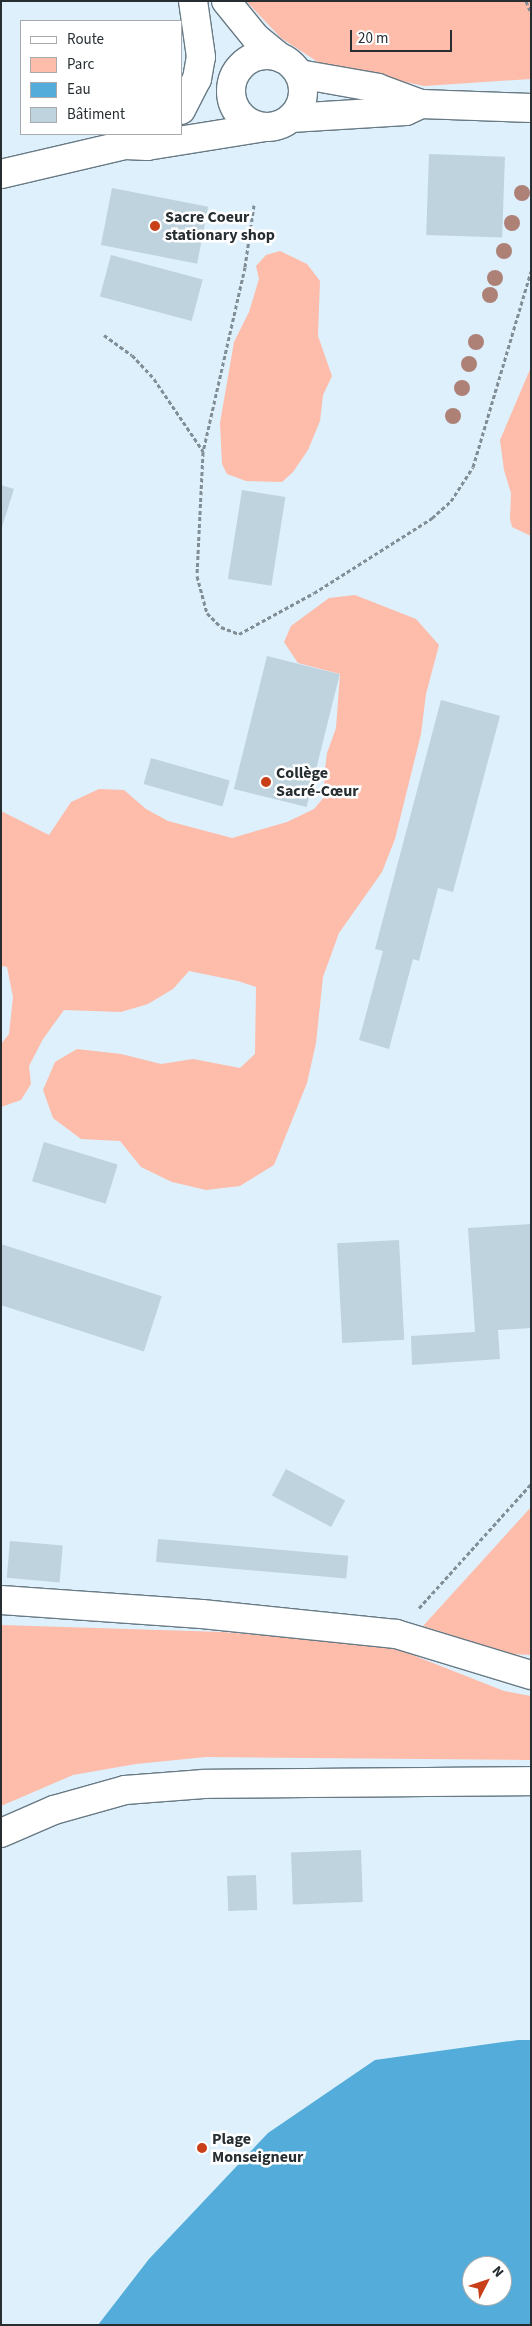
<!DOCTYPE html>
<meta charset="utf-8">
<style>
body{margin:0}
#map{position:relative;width:532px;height:2326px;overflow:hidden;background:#ddf0fc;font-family:"Source Sans 3",sans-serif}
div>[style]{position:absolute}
.green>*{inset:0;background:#febcaa}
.water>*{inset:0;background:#53acd9}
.building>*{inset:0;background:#bfd3de;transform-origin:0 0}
.path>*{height:3px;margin-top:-1.5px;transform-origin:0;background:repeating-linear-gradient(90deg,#818e96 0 4px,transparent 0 6.5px)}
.roads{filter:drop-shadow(1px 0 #687a84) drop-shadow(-1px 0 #687a84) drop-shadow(0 1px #687a84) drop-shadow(0 -1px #687a84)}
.street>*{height:28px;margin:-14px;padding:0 14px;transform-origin:14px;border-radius:14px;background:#fff}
.street>.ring{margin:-14px;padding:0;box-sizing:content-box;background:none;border:28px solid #fff;border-radius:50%}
.secondary>*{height:28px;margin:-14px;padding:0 14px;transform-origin:14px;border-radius:14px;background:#fff}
.trees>*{width:16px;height:16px;margin:-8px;border-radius:50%;background:#ae8177}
.dots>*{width:14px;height:14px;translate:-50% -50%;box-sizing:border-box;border:2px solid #fff;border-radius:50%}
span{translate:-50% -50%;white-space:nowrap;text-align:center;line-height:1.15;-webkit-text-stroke:5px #fff;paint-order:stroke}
.poi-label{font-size:16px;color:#262e32;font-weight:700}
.left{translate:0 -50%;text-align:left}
.frame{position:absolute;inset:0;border:2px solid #262e32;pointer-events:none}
.legend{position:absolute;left:20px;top:20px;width:162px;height:115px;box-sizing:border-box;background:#fff;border:1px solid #a8abad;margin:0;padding:6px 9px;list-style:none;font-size:15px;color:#262e32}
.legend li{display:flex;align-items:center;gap:10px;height:25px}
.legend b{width:25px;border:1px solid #a8abad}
.north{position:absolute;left:462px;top:2256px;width:50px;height:50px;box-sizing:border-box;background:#fff;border:1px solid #a8abad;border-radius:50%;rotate:49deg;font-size:14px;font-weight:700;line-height:20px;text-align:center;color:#262e32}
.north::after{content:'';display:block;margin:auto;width:18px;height:22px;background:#c83f18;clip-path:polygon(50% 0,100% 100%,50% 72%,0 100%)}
.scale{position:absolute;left:350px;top:30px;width:102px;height:22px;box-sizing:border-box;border:2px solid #262e32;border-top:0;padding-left:6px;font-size:15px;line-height:18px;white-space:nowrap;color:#262e32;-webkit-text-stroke:4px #fff;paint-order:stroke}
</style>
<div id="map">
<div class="green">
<i style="clip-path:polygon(246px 1px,531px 1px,531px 79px,424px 86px,321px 64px,281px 38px)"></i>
<i style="clip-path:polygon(280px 251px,307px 264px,320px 281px,318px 336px,332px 376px,323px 395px,320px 421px,308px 450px,293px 472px,282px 482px,246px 481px,227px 474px,222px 464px,220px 423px,234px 342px,249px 312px,259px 279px,256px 266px,266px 255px)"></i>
<i style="clip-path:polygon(531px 367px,531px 536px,512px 527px,510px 519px,511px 493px,504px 470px,500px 440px)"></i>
<i style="clip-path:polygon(355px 595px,416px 619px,439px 645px,426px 694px,421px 734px,395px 839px,382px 872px,339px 933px,323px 977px,316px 1043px,307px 1083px,274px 1165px,240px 1186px,206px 1190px,172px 1182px,141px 1167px,120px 1141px,81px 1139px,53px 1118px,43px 1090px,55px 1062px,77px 1049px,121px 1054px,161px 1064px,193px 1059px,240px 1068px,255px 1054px,256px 987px,238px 981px,189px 971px,173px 989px,148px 1004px,121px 1012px,64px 1010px,43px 1039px,29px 1066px,31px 1084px,21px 1100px,1px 1107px,1px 1044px,9px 1034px,13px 997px,7px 967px,1px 966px,1px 811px,49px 835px,71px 802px,99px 789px,124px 790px,146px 809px,168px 821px,232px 838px,287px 822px,314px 809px,325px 796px,324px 777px,327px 753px,336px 728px,340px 674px,298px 663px,284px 642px,291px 626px,329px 598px)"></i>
<i style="clip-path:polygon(531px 1507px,531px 1655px,511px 1654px,423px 1626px)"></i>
<i style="clip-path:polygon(1px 1625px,223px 1632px,373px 1644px,405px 1652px,504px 1691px,531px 1696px,531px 1760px,206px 1757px,136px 1764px,73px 1775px,1px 1806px)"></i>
</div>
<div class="water">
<i style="clip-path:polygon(evenodd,518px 2040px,531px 2040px,531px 2325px,98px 2325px,149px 2259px,268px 2133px,375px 2060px,518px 2040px,472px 2266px,502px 2266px,502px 2296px,472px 2296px,472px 2266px)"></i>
</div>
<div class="building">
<i style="left:429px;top:154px;width:76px;height:81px;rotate:2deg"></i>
<i style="left:112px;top:188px;width:98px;height:58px;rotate:11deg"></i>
<i style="left:111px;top:255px;width:95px;height:43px;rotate:15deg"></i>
<i style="clip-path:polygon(1px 485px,14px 489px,2px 527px,1px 527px)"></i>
<i style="left:242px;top:490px;width:44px;height:90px;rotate:9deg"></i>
<i style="left:267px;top:656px;width:75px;height:137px;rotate:14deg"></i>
<i style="clip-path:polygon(441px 700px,500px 716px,453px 892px,438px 888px,419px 961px,413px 959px,389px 1049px,359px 1040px,383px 951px,375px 949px)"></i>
<i style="left:151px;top:758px;width:82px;height:27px;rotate:16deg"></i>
<i style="left:44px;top:1142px;width:77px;height:41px;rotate:17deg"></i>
<i style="clip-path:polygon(531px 1224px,531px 1328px,498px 1330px,500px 1359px,412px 1365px,411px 1336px,475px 1332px,468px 1228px)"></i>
<i style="left:399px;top:1240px;width:100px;height:62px;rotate:87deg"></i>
<i style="left:1px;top:1244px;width:169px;height:58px;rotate:18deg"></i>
<i style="left:286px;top:1469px;width:67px;height:30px;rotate:28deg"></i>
<i style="left:158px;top:1539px;width:191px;height:23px;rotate:5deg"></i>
<i style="left:10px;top:1541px;width:53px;height:37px;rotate:5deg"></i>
<i style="left:361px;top:1850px;width:52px;height:70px;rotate:88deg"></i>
<i style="left:256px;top:1875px;width:35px;height:29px;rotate:88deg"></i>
</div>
<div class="path">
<i style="left:526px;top:1px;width:13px;rotate:67deg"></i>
<i style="left:254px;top:205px;width:63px;rotate:98.3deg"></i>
<i style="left:245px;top:267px;width:190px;rotate:102.8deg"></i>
<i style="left:203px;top:452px;width:124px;rotate:92.8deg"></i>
<i style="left:197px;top:576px;width:38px;rotate:75deg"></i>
<i style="left:207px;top:613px;width:20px;rotate:45deg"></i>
<i style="left:221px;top:627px;width:19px;rotate:21deg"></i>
<i style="left:239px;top:634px;width:85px;rotate:-28.7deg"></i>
<i style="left:314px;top:593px;width:140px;rotate:-32.4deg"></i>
<i style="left:432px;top:518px;width:25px;rotate:-42deg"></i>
<i style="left:451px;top:501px;width:40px;rotate:-57.1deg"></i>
<i style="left:473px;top:467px;width:204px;rotate:-73.5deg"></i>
<i style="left:104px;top:335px;width:34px;rotate:36deg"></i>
<i style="left:132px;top:355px;width:33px;rotate:47deg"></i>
<i style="left:154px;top:379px;width:87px;rotate:55.8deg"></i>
<i style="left:419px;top:1608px;width:167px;rotate:-47.9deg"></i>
</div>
<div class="roads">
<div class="street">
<i style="left:226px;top:1px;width:48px;rotate:51deg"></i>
<i style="left:256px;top:38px;width:32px;rotate:39deg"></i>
<i class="ring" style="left:231px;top:55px;width:44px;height:44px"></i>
<i style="left:299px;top:74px;width:80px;rotate:10deg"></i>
<i style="left:378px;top:88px;width:46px;rotate:20.4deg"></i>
<i style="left:421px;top:104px;width:110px;rotate:2.1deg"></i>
<i style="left:181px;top:110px;width:35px;rotate:-63deg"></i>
<i style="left:197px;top:79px;width:22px;rotate:-80deg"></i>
<i style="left:201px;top:57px;width:57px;rotate:-98.1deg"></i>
<i style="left:291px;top:118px;width:115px;rotate:-3.5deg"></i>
<i style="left:406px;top:111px;width:17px;rotate:-25deg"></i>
<i style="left:1px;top:174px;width:128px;rotate:-13.1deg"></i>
<i style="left:126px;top:145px;width:21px;rotate:3deg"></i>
<i style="left:147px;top:146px;width:120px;rotate:-9.1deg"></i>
<i style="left:1px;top:1833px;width:58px;rotate:-23.5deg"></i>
<i style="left:54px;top:1810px;width:74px;rotate:-15.7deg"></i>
<i style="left:125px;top:1790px;width:79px;rotate:-4.3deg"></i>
<i style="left:204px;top:1784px;width:327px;rotate:-0.5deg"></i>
</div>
<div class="secondary">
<i style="left:1px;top:1600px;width:201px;rotate:4deg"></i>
<i style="left:202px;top:1614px;width:195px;rotate:5.9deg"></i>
<i style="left:396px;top:1634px;width:141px;rotate:16.9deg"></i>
</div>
</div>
<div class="trees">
<i style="left:522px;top:193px"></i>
<i style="left:512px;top:223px"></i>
<i style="left:504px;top:251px"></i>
<i style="left:495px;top:278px"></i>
<i style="left:490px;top:295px"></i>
<i style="left:476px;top:342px"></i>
<i style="left:469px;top:364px"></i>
<i style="left:462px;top:388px"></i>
<i style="left:453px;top:416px"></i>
</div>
<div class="dots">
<i style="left:155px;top:226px;background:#c83f18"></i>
<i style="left:266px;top:782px;background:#c83f18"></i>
<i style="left:202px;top:2148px;background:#c83f18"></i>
</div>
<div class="poi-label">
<span class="left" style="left:165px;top:226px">Sacre Coeur<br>stationary shop</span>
<span class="left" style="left:276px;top:782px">Collège<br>Sacré-Cœur</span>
<span class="left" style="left:212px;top:2148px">Plage<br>Monseigneur</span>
</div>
<div class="frame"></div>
<ul class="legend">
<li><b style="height:6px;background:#fff"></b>Route</li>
<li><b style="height:14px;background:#febcaa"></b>Parc</li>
<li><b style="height:14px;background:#53acd9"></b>Eau</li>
<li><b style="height:14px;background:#bfd3de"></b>Bâtiment</li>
</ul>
<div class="north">N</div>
<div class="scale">20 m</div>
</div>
